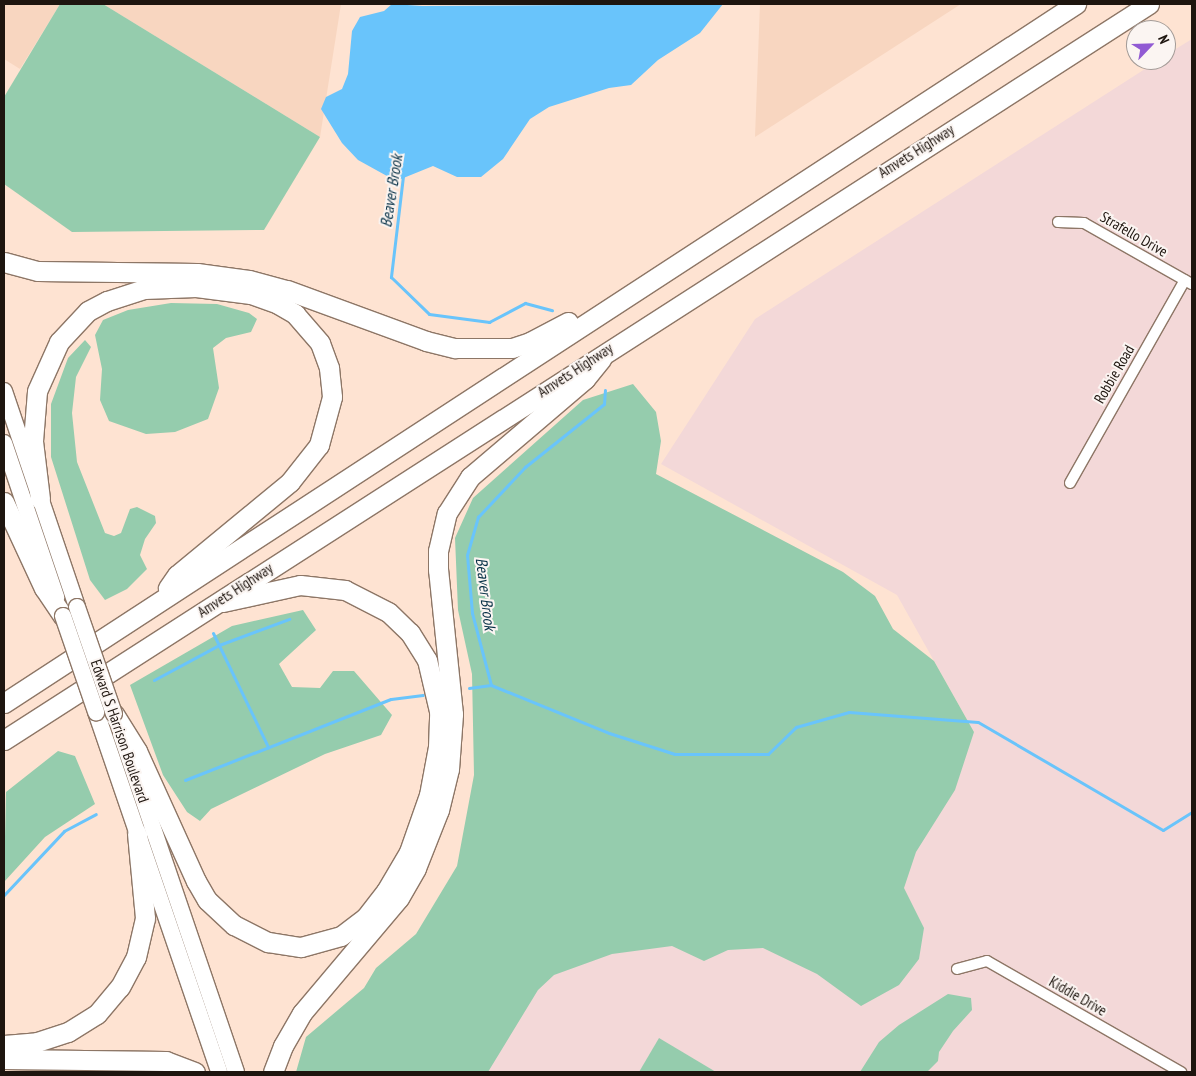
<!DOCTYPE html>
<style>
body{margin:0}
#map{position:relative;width:1196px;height:1076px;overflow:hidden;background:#fee3d2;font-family:"PT Sans Narrow",sans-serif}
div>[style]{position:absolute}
.built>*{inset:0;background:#f8d6c0}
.industrial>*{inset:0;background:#f3d8d8}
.green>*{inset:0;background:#95ccad}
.water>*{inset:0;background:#69c4fb}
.stream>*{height:3px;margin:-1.5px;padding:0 1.5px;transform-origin:1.5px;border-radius:1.5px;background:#69c4fb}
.roads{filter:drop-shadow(1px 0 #8d7666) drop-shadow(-1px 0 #8d7666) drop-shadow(0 1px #8d7666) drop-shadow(0 -1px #8d7666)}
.minor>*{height:10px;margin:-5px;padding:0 5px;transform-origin:5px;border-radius:5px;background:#fff}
.primary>*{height:16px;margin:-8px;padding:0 8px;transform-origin:8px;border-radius:8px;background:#fff}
.motorway>*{height:19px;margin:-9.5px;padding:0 9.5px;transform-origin:9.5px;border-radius:9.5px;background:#fff}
.bridges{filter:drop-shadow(1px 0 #8d7666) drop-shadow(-1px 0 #8d7666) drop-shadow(0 1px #8d7666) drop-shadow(0 -1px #8d7666)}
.primary-bridge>*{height:16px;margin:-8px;padding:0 8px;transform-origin:8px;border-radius:8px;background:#fff}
span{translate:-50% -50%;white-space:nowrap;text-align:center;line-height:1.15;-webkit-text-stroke:4px #fbf5f2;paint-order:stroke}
.street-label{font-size:15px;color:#1e150f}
.water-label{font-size:16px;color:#063046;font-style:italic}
.frame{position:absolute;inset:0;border:5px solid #1e150f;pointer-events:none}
.north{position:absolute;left:1126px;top:20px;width:50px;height:50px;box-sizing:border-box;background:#fbf5f2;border:1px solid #a39b97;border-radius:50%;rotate:66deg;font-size:14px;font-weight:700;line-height:20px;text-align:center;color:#1e150f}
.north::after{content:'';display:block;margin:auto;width:18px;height:22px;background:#915ad3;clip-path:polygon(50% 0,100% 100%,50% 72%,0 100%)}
</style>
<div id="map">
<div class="built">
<i style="clip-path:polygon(4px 4px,60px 4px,20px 69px,4px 59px)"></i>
<i style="clip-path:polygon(103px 4px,341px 4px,320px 137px)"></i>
<i style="clip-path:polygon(760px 4px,961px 4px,755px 137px)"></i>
</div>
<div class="industrial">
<i style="clip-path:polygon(1192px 39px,1192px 1072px,305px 1072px,941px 772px,974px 732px,897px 595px,661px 464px,755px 319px,1159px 60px,1166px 60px,1166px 55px)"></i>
</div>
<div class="green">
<i style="clip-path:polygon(60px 4px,103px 4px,320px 137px,264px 230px,72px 232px,4px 184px,4px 97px)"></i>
<i style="clip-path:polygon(171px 303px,217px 304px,249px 313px,257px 319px,251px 332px,226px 338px,213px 348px,219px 388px,208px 419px,175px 432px,146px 434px,109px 421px,100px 400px,102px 369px,95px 335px,103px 320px,128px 310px)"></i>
<i style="clip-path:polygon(85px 340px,91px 347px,76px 377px,72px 413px,77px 462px,105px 533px,114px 536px,121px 533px,130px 509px,137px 507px,155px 516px,156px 523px,145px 539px,140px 555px,147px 569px,127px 589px,105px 600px,90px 580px,51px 457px,51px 404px,68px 358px)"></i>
<i style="clip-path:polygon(633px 384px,656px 412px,661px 441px,656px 474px,843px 572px,875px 596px,893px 629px,934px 661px,974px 732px,955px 790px,916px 852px,904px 888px,924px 928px,919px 959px,899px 985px,861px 1006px,817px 974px,763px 948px,728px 950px,704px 961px,672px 946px,612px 954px,554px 975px,538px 990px,488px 1072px,296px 1072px,306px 1037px,364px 988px,376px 968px,416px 934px,457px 866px,474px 775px,472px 674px,458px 610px,455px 538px,473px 498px,583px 400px)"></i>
<i style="clip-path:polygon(303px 610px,316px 630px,279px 664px,292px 687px,320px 688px,333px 671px,354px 671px,392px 715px,381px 735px,325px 754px,211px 809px,200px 821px,187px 812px,163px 775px,130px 685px,232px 626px)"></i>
<i style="clip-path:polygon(58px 751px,75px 756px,95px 804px,45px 837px,4px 882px,6px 792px)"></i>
<i style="clip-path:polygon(948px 994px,971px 998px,972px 1010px,953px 1031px,939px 1052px,938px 1061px,927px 1072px,860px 1072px,879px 1042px,899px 1025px)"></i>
<i style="clip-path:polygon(659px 1038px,716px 1072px,639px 1072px)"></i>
</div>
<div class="water">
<i style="clip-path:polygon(392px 4px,422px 6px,723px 4px,700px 33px,658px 60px,631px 85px,609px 88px,549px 107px,530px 119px,503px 159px,481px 177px,457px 177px,433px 166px,396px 181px,358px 160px,342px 143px,321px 109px,326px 97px,342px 89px,348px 74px,352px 31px,360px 17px,384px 11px)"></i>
</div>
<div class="stream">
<i style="left:403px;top:176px;width:102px;rotate:96.8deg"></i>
<i style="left:391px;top:277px;width:53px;rotate:44.2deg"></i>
<i style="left:429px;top:314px;width:61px;rotate:7.6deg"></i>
<i style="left:489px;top:322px;width:41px;rotate:-27.8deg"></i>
<i style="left:525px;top:303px;width:28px;rotate:15deg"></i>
<i style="left:213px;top:633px;width:127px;rotate:64.2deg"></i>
<i style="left:154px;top:680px;width:74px;rotate:-28.3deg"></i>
<i style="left:219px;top:645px;width:75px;rotate:-20.4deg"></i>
<i style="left:491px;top:685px;width:127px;rotate:22.1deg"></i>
<i style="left:609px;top:733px;width:69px;rotate:17.7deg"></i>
<i style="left:675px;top:754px;width:93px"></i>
<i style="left:768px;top:754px;width:39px;rotate:-44deg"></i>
<i style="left:796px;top:727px;width:55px;rotate:-15.8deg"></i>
<i style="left:849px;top:712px;width:129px;rotate:4.4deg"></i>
<i style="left:978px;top:722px;width:214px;rotate:30.3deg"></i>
<i style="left:1163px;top:830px;width:34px;rotate:-32deg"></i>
<i style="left:491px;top:685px;width:74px;rotate:-104.8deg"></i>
<i style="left:472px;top:613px;width:58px;rotate:-94.9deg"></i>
<i style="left:467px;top:555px;width:40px;rotate:-74deg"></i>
<i style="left:478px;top:517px;width:69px;rotate:-46.8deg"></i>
<i style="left:525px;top:467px;width:101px;rotate:-38.6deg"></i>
<i style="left:604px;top:404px;width:14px;rotate:-86deg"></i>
<i style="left:469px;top:688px;width:22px;rotate:-8deg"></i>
<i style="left:185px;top:780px;width:221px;rotate:-21.5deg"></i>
<i style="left:391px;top:699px;width:32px;rotate:-7deg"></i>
<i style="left:4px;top:895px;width:88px;rotate:-46.8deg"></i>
<i style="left:64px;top:831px;width:36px;rotate:-28deg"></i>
</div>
<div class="roads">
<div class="minor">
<i style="left:1058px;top:222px;width:26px;rotate:2deg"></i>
<i style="left:1084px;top:223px;width:124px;rotate:29.5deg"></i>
<i style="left:1070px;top:483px;width:233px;rotate:-60.5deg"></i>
<i style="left:957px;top:969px;width:31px;rotate:-15deg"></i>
<i style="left:987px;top:961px;width:224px;rotate:29.8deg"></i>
</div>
<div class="primary">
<i style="left:4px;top:391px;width:228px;rotate:71.3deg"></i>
<i style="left:4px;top:443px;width:163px;rotate:71.3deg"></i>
<i style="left:96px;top:712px;width:380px;rotate:71.1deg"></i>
<i style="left:121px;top:734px;width:357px;rotate:71.2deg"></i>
</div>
<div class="motorway">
<i style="left:4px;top:262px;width:35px;rotate:15deg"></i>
<i style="left:38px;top:271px;width:159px;rotate:0.7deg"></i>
<i style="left:197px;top:273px;width:52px;rotate:7.7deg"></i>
<i style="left:249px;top:280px;width:39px;rotate:15deg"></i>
<i style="left:287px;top:290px;width:148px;rotate:20.1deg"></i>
<i style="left:426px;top:341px;width:30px;rotate:14deg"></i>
<i style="left:455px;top:348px;width:57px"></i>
<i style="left:512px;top:348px;width:19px;rotate:-18deg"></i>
<i style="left:530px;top:342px;width:43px;rotate:-27.8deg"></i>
<i style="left:40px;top:499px;width:58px;rotate:-96.9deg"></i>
<i style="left:33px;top:441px;width:50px;rotate:-85.4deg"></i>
<i style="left:37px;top:391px;width:54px;rotate:-65.8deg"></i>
<i style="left:59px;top:342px;width:42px;rotate:-46.9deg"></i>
<i style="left:88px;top:311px;width:21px;rotate:-28deg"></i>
<i style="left:107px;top:301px;width:39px;rotate:-18deg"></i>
<i style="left:144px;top:289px;width:52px;rotate:-2.2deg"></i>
<i style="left:196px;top:287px;width:55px;rotate:7.3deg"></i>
<i style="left:251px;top:294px;width:29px;rotate:20deg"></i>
<i style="left:278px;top:304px;width:20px;rotate:30deg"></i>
<i style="left:295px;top:314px;width:38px;rotate:49deg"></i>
<i style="left:320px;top:343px;width:27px;rotate:70deg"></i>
<i style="left:329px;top:368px;width:29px;rotate:84deg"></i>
<i style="left:332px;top:397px;width:50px;rotate:105.2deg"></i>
<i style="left:319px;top:445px;width:47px;rotate:128.1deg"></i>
<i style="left:290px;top:482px;width:146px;rotate:140.5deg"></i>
<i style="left:177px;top:575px;width:16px;rotate:125deg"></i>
<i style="left:4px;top:502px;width:95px;rotate:65.1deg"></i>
<i style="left:44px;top:588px;width:34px;rotate:56deg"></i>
<i style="left:4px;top:703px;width:1280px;rotate:-33.11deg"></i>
<i style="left:114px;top:714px;width:44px;rotate:58.1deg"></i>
<i style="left:137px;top:751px;width:143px;rotate:65.6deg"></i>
<i style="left:196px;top:881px;width:22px;rotate:60deg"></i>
<i style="left:207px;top:900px;width:37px;rotate:43deg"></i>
<i style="left:234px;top:925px;width:38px;rotate:27deg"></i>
<i style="left:268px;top:942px;width:33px;rotate:9deg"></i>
<i style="left:301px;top:947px;width:41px;rotate:-15.4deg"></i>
<i style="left:341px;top:936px;width:30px;rotate:-37deg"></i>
<i style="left:365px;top:918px;width:34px;rotate:-52deg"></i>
<i style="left:386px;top:891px;width:45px;rotate:-59.5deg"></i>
<i style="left:409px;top:852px;width:60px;rotate:-70.7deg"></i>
<i style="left:429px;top:795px;width:49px;rotate:-79.4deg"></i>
<i style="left:438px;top:747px;width:36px;rotate:-88deg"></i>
<i style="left:439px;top:711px;width:52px;rotate:-103.2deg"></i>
<i style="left:427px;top:660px;width:32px;rotate:-122deg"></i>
<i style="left:410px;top:633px;width:30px;rotate:-136deg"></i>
<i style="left:388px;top:612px;width:48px;rotate:-152.9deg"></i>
<i style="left:345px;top:590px;width:45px;rotate:-173.7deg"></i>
<i style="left:300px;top:585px;width:79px;rotate:167.6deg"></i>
<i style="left:4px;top:740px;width:1361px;rotate:-32.73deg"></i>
<i style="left:4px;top:1045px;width:33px;rotate:-5deg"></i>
<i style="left:37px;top:1042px;width:33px;rotate:-18deg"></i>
<i style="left:68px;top:1032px;width:34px;rotate:-32deg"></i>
<i style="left:97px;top:1014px;width:35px;rotate:-50deg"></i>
<i style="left:120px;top:987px;width:34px;rotate:-62deg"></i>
<i style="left:136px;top:957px;width:40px;rotate:-77deg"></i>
<i style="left:145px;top:918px;width:85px;rotate:-95.4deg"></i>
<i style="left:4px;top:1059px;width:162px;rotate:0.7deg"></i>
<i style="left:166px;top:1061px;width:31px;rotate:21deg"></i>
<i style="left:273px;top:1072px;width:28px;rotate:-69deg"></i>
<i style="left:283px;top:1046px;width:38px;rotate:-60deg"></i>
<i style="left:302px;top:1013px;width:150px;rotate:-49.9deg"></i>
<i style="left:399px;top:898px;width:34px;rotate:-60deg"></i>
<i style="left:416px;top:868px;width:62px;rotate:-68.4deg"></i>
<i style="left:439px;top:810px;width:42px;rotate:-76.3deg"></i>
<i style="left:449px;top:769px;width:55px;rotate:-85.8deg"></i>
<i style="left:453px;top:714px;width:145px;rotate:-95.9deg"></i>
<i style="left:438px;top:570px;width:19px;rotate:-90deg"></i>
<i style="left:438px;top:551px;width:39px;rotate:-77deg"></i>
<i style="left:447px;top:513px;width:43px;rotate:-57.4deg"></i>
<i style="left:470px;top:477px;width:151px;rotate:-40.4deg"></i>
<i style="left:585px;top:379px;width:26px;rotate:-51deg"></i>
</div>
</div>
<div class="bridges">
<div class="primary-bridge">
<i style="left:77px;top:607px;width:113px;rotate:70.9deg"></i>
<i style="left:63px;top:616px;width:102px;rotate:71deg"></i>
</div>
</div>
<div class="street-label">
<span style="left:916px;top:151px;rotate:-32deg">Amvets Highway</span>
<span style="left:1134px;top:234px;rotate:30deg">Strafello Drive</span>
<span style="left:575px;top:370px;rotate:-33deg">Amvets Highway</span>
<span style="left:1114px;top:374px;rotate:-60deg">Robbie Road</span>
<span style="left:235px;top:590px;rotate:-33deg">Amvets Highway</span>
<span style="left:120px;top:731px;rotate:71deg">Edward S Harrison Boulevard</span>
<span style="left:1078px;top:996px;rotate:30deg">Kiddie Drive</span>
</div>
<div class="water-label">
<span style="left:391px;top:191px;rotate:-81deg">Beaver Brook</span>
<span style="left:486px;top:594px;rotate:83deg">Beaver Brook</span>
</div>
<div class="frame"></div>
<div class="north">N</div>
</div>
